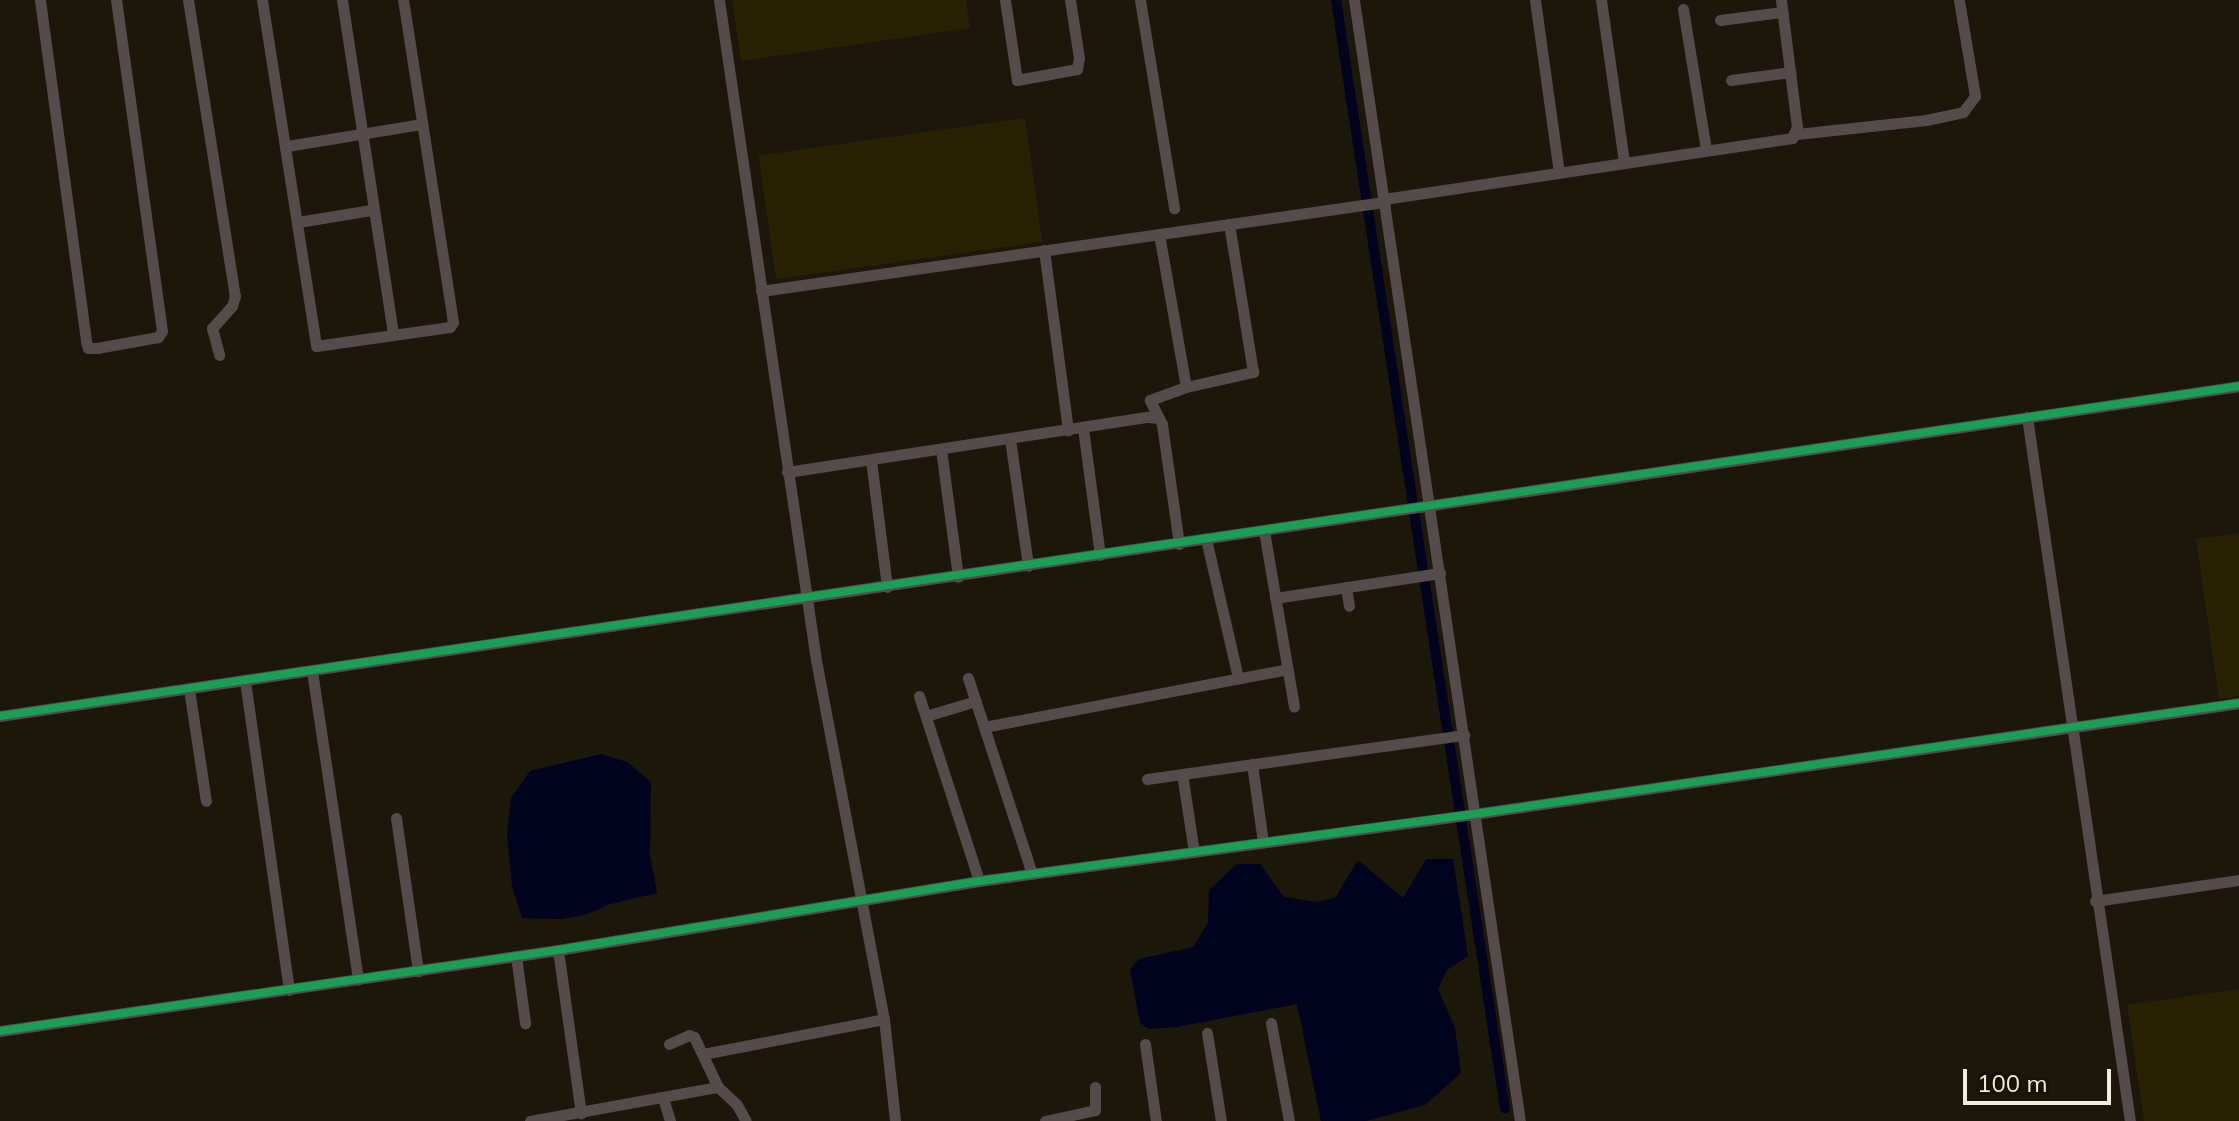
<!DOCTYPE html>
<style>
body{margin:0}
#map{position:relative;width:2239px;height:1121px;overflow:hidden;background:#1b170a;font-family:Mulish,sans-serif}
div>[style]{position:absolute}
.built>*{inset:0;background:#292104;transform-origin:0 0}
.water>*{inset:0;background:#02031e}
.canal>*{height:10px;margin:-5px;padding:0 5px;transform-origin:5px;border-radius:5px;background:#02031e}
.minor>*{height:11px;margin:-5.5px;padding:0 5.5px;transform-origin:5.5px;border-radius:5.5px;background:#564b4b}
.cycleway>*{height:8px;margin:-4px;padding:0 4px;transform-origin:4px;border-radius:4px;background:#1a9f57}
span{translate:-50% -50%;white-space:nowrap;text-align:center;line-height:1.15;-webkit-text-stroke:8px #181200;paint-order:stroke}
.scale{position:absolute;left:1963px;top:1069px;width:148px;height:36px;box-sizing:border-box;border:4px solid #f0edde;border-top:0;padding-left:10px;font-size:24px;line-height:28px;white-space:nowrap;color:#f0edde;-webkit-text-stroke:6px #181200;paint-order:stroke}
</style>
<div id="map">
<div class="built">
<i style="clip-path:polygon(732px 0,966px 0,970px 28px,741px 61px)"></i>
<i style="left:1025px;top:118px;width:125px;height:269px;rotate:82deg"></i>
<i style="clip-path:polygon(2239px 533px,2239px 696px,2219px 699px,2196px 539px)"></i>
<i style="clip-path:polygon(2239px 989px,2239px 1121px,2144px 1121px,2127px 1005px)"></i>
</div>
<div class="water">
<i style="clip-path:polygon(601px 754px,627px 762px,651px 782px,650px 855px,657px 893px,610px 904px,585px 915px,561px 919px,522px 918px,512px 886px,507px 835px,511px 798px,530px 771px)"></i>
<i style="clip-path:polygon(1426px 859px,1453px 859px,1468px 956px,1447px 970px,1438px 989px,1455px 1028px,1461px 1073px,1425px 1105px,1366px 1121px,1321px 1121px,1297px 1004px,1177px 1027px,1149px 1029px,1140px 1023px,1130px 970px,1139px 959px,1193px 947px,1208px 923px,1209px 890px,1237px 864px,1260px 864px,1284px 897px,1316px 902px,1335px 898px,1358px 860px,1403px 898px)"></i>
</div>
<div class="canal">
<i style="left:1336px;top:0;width:1121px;rotate:81.33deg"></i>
</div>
<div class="minor">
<i style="left:40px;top:0;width:345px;rotate:82.3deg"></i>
<i style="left:86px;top:342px;width:6px;rotate:72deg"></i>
<i style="left:88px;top:348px;width:9px"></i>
<i style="left:97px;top:348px;width:62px;rotate:-10.2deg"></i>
<i style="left:158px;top:337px;width:7px;rotate:-56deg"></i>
<i style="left:162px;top:331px;width:334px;rotate:-97.9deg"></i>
<i style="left:188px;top:0;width:300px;rotate:81deg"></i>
<i style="left:235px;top:296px;width:10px;rotate:107deg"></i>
<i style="left:232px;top:306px;width:30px;rotate:132deg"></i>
<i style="left:212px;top:328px;width:28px;rotate:75deg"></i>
<i style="left:262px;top:0;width:350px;rotate:81.1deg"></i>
<i style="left:316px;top:346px;width:135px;rotate:-8.1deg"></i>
<i style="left:450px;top:327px;width:6px;rotate:-59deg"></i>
<i style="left:453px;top:322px;width:326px;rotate:-98.8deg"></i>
<i style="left:342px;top:0;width:338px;rotate:81.3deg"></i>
<i style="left:719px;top:0;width:667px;rotate:81.64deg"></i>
<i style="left:816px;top:660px;width:365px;rotate:79.3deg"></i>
<i style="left:884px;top:1019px;width:103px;rotate:83.8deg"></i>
<i style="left:1005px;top:0;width:81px;rotate:81.5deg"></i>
<i style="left:1017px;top:80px;width:61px;rotate:-10.4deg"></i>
<i style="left:1077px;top:69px;width:11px;rotate:-80deg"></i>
<i style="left:1079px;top:58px;width:59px;rotate:-98.8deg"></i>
<i style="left:1140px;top:0;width:211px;rotate:80.7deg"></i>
<i style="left:1354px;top:0;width:1133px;rotate:81.58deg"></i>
<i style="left:1535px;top:0;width:174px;rotate:82.1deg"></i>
<i style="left:1601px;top:0;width:164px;rotate:81.9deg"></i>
<i style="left:1683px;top:9px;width:143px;rotate:80.7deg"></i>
<i style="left:1720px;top:20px;width:63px;rotate:-7.4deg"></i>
<i style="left:1731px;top:80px;width:60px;rotate:-7.7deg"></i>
<i style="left:1797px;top:134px;width:130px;rotate:-6.2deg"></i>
<i style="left:1926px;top:120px;width:38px;rotate:-12deg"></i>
<i style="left:1963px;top:112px;width:20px;rotate:-53deg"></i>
<i style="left:1975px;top:96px;width:97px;rotate:-99.5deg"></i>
<i style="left:287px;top:146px;width:137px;rotate:-9.3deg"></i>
<i style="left:1384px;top:199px;width:413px;rotate:-8.5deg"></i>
<i style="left:1792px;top:138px;width:12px;rotate:-66deg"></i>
<i style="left:1797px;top:127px;width:128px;rotate:-97.2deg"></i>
<i style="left:298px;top:222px;width:74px;rotate:-9.3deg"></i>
<i style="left:1159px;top:234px;width:155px;rotate:80deg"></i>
<i style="left:1044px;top:250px;width:182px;rotate:82.4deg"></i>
<i style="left:761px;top:291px;width:629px;rotate:-8.13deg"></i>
<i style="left:2027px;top:417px;width:711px;rotate:81.68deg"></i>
<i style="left:1083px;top:428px;width:128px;rotate:82.4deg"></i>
<i style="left:1010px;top:439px;width:128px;rotate:81.9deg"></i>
<i style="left:941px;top:449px;width:129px;rotate:82.4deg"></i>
<i style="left:871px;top:460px;width:128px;rotate:82.8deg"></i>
<i style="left:787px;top:472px;width:365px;rotate:-8.7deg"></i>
<i style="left:1148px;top:417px;width:11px;rotate:5deg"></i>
<i style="left:1264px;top:531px;width:178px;rotate:80.3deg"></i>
<i style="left:1206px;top:539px;width:143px;rotate:77deg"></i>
<i style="left:1179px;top:544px;width:121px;rotate:-98.1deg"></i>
<i style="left:1162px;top:424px;width:27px;rotate:-117deg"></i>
<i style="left:1150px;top:400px;width:38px;rotate:-20deg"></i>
<i style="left:1186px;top:387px;width:69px;rotate:-12.6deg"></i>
<i style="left:1253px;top:372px;width:150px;rotate:-99.2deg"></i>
<i style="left:1346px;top:587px;width:19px;rotate:81deg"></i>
<i style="left:1275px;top:598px;width:167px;rotate:-8.6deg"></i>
<i style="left:312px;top:671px;width:312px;rotate:81.5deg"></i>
<i style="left:968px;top:678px;width:206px;rotate:71.9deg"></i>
<i style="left:245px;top:681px;width:312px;rotate:81.9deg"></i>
<i style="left:189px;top:689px;width:113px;rotate:81.4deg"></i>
<i style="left:919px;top:696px;width:194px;rotate:72deg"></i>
<i style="left:0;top:716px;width:2263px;rotate:-8.38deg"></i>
<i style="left:926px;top:716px;width:52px;rotate:-16.7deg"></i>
<i style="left:984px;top:727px;width:309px;rotate:-10.8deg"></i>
<i style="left:1252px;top:764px;width:79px;rotate:82deg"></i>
<i style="left:1147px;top:779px;width:35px;rotate:-8deg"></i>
<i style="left:396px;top:818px;width:155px;rotate:81.8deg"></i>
<i style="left:1194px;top:852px;width:79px;rotate:-98.7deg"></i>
<i style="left:1182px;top:774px;width:285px;rotate:-7.9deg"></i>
<i style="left:2095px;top:901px;width:146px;rotate:-8.3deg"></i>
<i style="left:558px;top:950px;width:165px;rotate:82deg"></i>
<i style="left:516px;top:956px;width:68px;rotate:82.3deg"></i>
<i style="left:1271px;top:1023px;width:100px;rotate:79.6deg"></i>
<i style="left:0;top:1031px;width:564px;rotate:-8.26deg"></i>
<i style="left:558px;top:950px;width:427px;rotate:-9.3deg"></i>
<i style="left:979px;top:881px;width:492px;rotate:-7.7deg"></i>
<i style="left:1467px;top:815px;width:780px;rotate:-8.25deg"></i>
<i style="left:1207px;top:1033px;width:89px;rotate:81deg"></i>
<i style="left:669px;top:1044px;width:22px;rotate:-24deg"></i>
<i style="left:689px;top:1035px;width:5px;rotate:22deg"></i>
<i style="left:694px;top:1037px;width:55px;rotate:64.4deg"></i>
<i style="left:1145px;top:1044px;width:78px;rotate:81.9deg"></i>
<i style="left:703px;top:1054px;width:184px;rotate:-10.9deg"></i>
<i style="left:663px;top:1098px;width:24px;rotate:73deg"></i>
<i style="left:530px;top:1121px;width:191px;rotate:-10.3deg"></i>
<i style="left:718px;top:1087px;width:26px;rotate:43deg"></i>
<i style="left:737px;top:1105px;width:18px;rotate:61deg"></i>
<i style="left:1045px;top:1121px;width:51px;rotate:-12.4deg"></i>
<i style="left:1095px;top:1110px;width:23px;rotate:-90deg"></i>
</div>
<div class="cycleway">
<i style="left:0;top:716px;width:2263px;rotate:-8.38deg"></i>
<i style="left:0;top:1031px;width:564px;rotate:-8.26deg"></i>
<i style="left:558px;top:950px;width:427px;rotate:-9.3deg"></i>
<i style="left:979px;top:881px;width:492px;rotate:-7.7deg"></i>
<i style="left:1467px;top:815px;width:780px;rotate:-8.25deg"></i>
</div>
<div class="scale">100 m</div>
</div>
